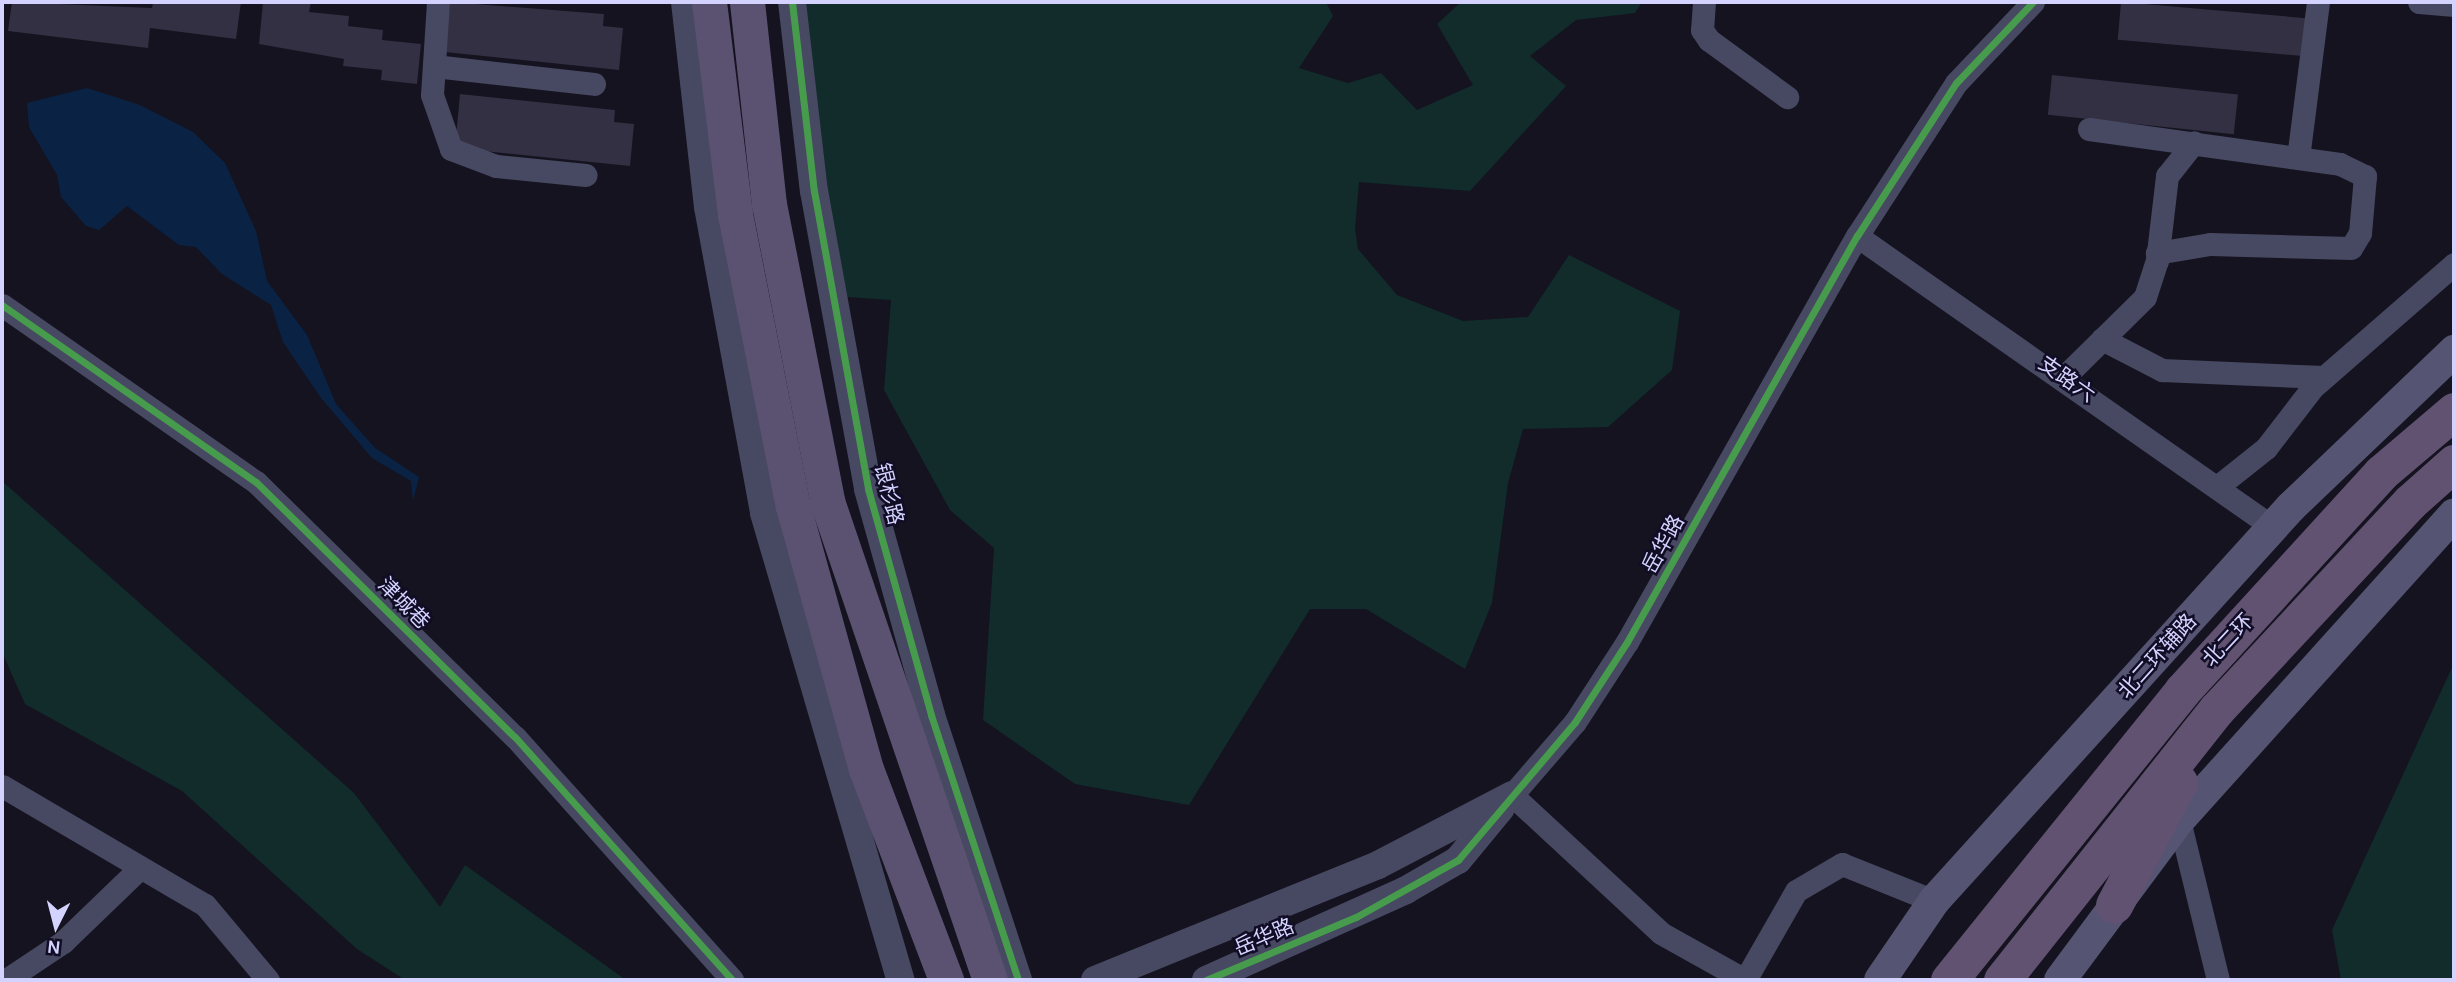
<!DOCTYPE html>
<meta charset="utf-8">
<style>
body{margin:0}
#map{position:relative;width:2456px;height:982px;overflow:hidden;background:#14131f;font-family:Karla,"Noto Sans SC",sans-serif}
div>[style]{position:absolute}
.green>*{inset:0;background:#112c2a}
.water>*{inset:0;background:#0a2345}
.building>*{inset:0;background:#323042;transform-origin:0 0}
.minor>*{height:23px;margin:-11.5px;padding:0 11.5px;transform-origin:11.5px;border-radius:11.5px;background:#474861}
.tertiary>*{height:28px;margin:-14px;padding:0 14px;transform-origin:14px;border-radius:14px;background:#474861}
.secondary>*{height:32px;margin:-16px;padding:0 16px;transform-origin:16px;border-radius:16px;background:#555573}
.primary>*{height:35px;margin:-17.5px;padding:0 17.5px;transform-origin:17.5px;border-radius:17.5px;background:#5b5272}
.trunk>*{height:37px;margin:-18.5px;padding:0 18.5px;transform-origin:18.5px;border-radius:18.5px;background:#605270}
.cycleway>*{height:7px;margin:-3.5px;padding:0 3.5px;transform-origin:3.5px;border-radius:3.5px;background:#469c4c}
span{translate:-50% -50%;white-space:nowrap;text-align:center;line-height:1.15;-webkit-text-stroke:5px #100d25;paint-order:stroke}
.street-label{font-size:21px;color:#d4d2ff}
.frame{position:absolute;inset:0;border:4px solid #d4d2ff;pointer-events:none}
.north{position:absolute;left:21px;top:891px;width:70px;height:70px;-webkit-text-stroke:5px #100d25;paint-order:stroke;rotate:186deg;font-size:19px;font-weight:700;line-height:28px;text-align:center;color:#d4d2ff}
.north::after{content:'';display:block;margin:auto;width:24px;height:32px;background:#d4d2ff;clip-path:polygon(50% 0,100% 100%,50% 72%,0 100%)}
</style>
<div id="map">
<div class="green">
<i style="clip-path:polygon(804px 2px,1326px 2px,1333px 16px,1299px 68px,1348px 83px,1381px 73px,1417px 110px,1473px 85px,1437px 24px,1461px 2px,1642px 2px,1635px 13px,1576px 20px,1530px 56px,1566px 86px,1470px 191px,1359px 182px,1355px 229px,1358px 249px,1397px 295px,1463px 321px,1528px 317px,1569px 255px,1680px 311px,1672px 370px,1608px 427px,1523px 429px,1508px 483px,1492px 603px,1465px 669px,1366px 609px,1310px 609px,1189px 805px,1075px 784px,983px 720px,994px 548px,950px 510px,884px 390px,891px 300px,833px 296px)"></i>
<i style="clip-path:polygon(2px 481px,354px 793px,440px 907px,465px 865px,626px 980px,405px 980px,357px 949px,182px 791px,25px 704px,2px 652px)"></i>
<i style="clip-path:polygon(2454px 663px,2454px 980px,2341px 980px,2332px 930px)"></i>
</div>
<div class="water">
<i style="clip-path:polygon(87px 88px,140px 105px,193px 132px,225px 163px,256px 231px,267px 281px,307px 335px,336px 404px,375px 448px,419px 477px,413px 501px,411px 481px,372px 458px,321px 398px,283px 342px,271px 305px,222px 274px,196px 247px,179px 245px,127px 206px,99px 230px,86px 226px,61px 197px,57px 175px,29px 127px,27px 103px)"></i>
</div>
<div class="building">
<i style="clip-path:polygon(12px 2px,152px 8px,153px 2px,241px 2px,236px 39px,150px 28px,148px 48px,8px 31px)"></i>
<i style="clip-path:polygon(263px 2px,311px 2px,309px 12px,349px 16px,348px 26px,383px 30px,382px 40px,421px 44px,417px 84px,381px 80px,382px 70px,343px 66px,344px 59px,259px 44px)"></i>
<i style="clip-path:polygon(450px 2px,604px 14px,603px 26px,623px 28px,619px 70px,445px 52px)"></i>
<i style="left:2121px;top:2px;width:188px;height:38px;rotate:5deg"></i>
<i style="left:2052px;top:75px;width:187px;height:40px;rotate:6deg"></i>
<i style="clip-path:polygon(460px 94px,615px 110px,614px 122px,634px 124px,630px 166px,455px 148px)"></i>
</div>
<div class="minor">
<i style="left:438px;top:2px;width:93px;rotate:93.7deg"></i>
<i style="left:432px;top:95px;width:57px;rotate:70.6deg"></i>
<i style="left:451px;top:149px;width:48px;rotate:20.7deg"></i>
<i style="left:496px;top:166px;width:90px;rotate:5.7deg"></i>
<i style="left:1704px;top:2px;width:28px;rotate:94deg"></i>
<i style="left:1702px;top:30px;width:12px;rotate:55deg"></i>
<i style="left:1709px;top:40px;width:97px;rotate:36.2deg"></i>
<i style="left:2419px;top:2px;width:35px;rotate:5deg"></i>
<i style="left:434px;top:66px;width:161px;rotate:6.4deg"></i>
<i style="left:2089px;top:129px;width:253px;rotate:7.9deg"></i>
<i style="left:2340px;top:164px;width:28px;rotate:26deg"></i>
<i style="left:2365px;top:176px;width:57px;rotate:95deg"></i>
<i style="left:2360px;top:233px;width:17px;rotate:121deg"></i>
<i style="left:2351px;top:248px;width:141px;rotate:-178.4deg"></i>
<i style="left:2210px;top:244px;width:54px;rotate:170.4deg"></i>
<i style="left:2298px;top:158px;width:157px;rotate:-82.7deg"></i>
<i style="left:1857px;top:236px;width:509px;rotate:35deg"></i>
<i style="left:2px;top:305px;width:310px;rotate:34.9deg"></i>
<i style="left:256px;top:482px;width:363px;rotate:44.6deg"></i>
<i style="left:515px;top:737px;width:326px;rotate:48.2deg"></i>
<i style="left:2102px;top:339px;width:68px;rotate:27.3deg"></i>
<i style="left:2162px;top:370px;width:162px;rotate:2.5deg"></i>
<i style="left:2065px;top:376px;width:112px;rotate:-44.6deg"></i>
<i style="left:2145px;top:297px;width:38px;rotate:-72deg"></i>
<i style="left:2157px;top:261px;width:86px;rotate:-83.3deg"></i>
<i style="left:2167px;top:176px;width:43px;rotate:-51.5deg"></i>
<i style="left:2217px;top:487px;width:63px;rotate:-38.5deg"></i>
<i style="left:2266px;top:448px;width:77px;rotate:-52.4deg"></i>
<i style="left:2313px;top:387px;width:187px;rotate:-41.1deg"></i>
<i style="left:2px;top:786px;width:235px;rotate:30.4deg"></i>
<i style="left:205px;top:905px;width:98px;rotate:50deg"></i>
<i style="left:2179px;top:820px;width:165px;rotate:76.3deg"></i>
<i style="left:1934px;top:901px;width:99px;rotate:-158.1deg"></i>
<i style="left:1842px;top:864px;width:53px;rotate:149.6deg"></i>
<i style="left:1796px;top:891px;width:103px;rotate:119.8deg"></i>
<i style="left:1745px;top:980px;width:96px;rotate:-150.8deg"></i>
<i style="left:1661px;top:933px;width:203px;rotate:-137.2deg"></i>
<i style="left:1512px;top:795px;width:96px;rotate:-49.2deg"></i>
<i style="left:1575px;top:722px;width:95px;rotate:-57deg"></i>
<i style="left:1627px;top:642px;width:467px;rotate:-60.5deg"></i>
<i style="left:1857px;top:236px;width:182px;rotate:-57.1deg"></i>
<i style="left:1956px;top:83px;width:112px;rotate:-46.5deg"></i>
<i style="left:6px;top:980px;width:69px;rotate:-33.7deg"></i>
<i style="left:63px;top:942px;width:107px;rotate:-43.9deg"></i>
</div>
<div class="tertiary">
<i style="left:685px;top:2px;width:206px;rotate:83.6deg"></i>
<i style="left:708px;top:207px;width:311px;rotate:79.6deg"></i>
<i style="left:764px;top:513px;width:487px;rotate:73.7deg"></i>
<i style="left:792px;top:2px;width:190px;rotate:83.4deg"></i>
<i style="left:814px;top:191px;width:303px;rotate:79.7deg"></i>
<i style="left:868px;top:489px;width:235px;rotate:74.4deg"></i>
<i style="left:931px;top:715px;width:279px;rotate:71.8deg"></i>
<i style="left:1095px;top:980px;width:305px;rotate:-22.1deg"></i>
<i style="left:1378px;top:865px;width:151px;rotate:-27.6deg"></i>
<i style="left:1206px;top:980px;width:219px;rotate:-24.2deg"></i>
<i style="left:1406px;top:890px;width:60px;rotate:-30deg"></i>
<i style="left:1458px;top:860px;width:67px;rotate:-50.4deg"></i>
</div>
<div class="secondary">
<i style="left:1880px;top:980px;width:96px;rotate:-55.6deg"></i>
<i style="left:1934px;top:901px;width:532px;rotate:-47.82deg"></i>
<i style="left:2291px;top:507px;width:226px;rotate:-43.7deg"></i>
<i style="left:2060px;top:980px;width:199px;rotate:-53.4deg"></i>
<i style="left:2179px;top:820px;width:411px;rotate:-48deg"></i>
</div>
<div class="primary">
<i style="left:709px;top:2px;width:214px;rotate:83deg"></i>
<i style="left:735px;top:214px;width:298px;rotate:78.8deg"></i>
<i style="left:793px;top:506px;width:273px;rotate:74.5deg"></i>
<i style="left:866px;top:769px;width:226px;rotate:69.2deg"></i>
<i style="left:747px;top:2px;width:203px;rotate:83.8deg"></i>
<i style="left:769px;top:204px;width:303px;rotate:78.9deg"></i>
<i style="left:827px;top:501px;width:506px;rotate:71.21deg"></i>
</div>
<div class="trunk">
<i style="left:2114px;top:905px;width:139px;rotate:-62.1deg"></i>
<i style="left:1949px;top:980px;width:371px;rotate:-51.1deg"></i>
<i style="left:2182px;top:691px;width:295px;rotate:-47.6deg"></i>
<i style="left:2381px;top:473px;width:96px;rotate:-40.3deg"></i>
<i style="left:2002px;top:980px;width:345px;rotate:-51.6deg"></i>
<i style="left:2216px;top:710px;width:284px;rotate:-47deg"></i>
<i style="left:2410px;top:502px;width:59px;rotate:-41.6deg"></i>
</div>
<div class="cycleway">
<i style="left:792px;top:2px;width:190px;rotate:83.4deg"></i>
<i style="left:814px;top:191px;width:303px;rotate:79.7deg"></i>
<i style="left:868px;top:489px;width:235px;rotate:74.4deg"></i>
<i style="left:931px;top:715px;width:279px;rotate:71.8deg"></i>
<i style="left:2px;top:305px;width:310px;rotate:34.9deg"></i>
<i style="left:256px;top:482px;width:363px;rotate:44.6deg"></i>
<i style="left:515px;top:737px;width:326px;rotate:48.2deg"></i>
<i style="left:1206px;top:980px;width:163px;rotate:-22.8deg"></i>
<i style="left:1356px;top:917px;width:117px;rotate:-29.2deg"></i>
<i style="left:1458px;top:860px;width:181px;rotate:-49.7deg"></i>
<i style="left:1575px;top:722px;width:95px;rotate:-57deg"></i>
<i style="left:1627px;top:642px;width:467px;rotate:-60.5deg"></i>
<i style="left:1857px;top:236px;width:182px;rotate:-57.1deg"></i>
<i style="left:1956px;top:83px;width:112px;rotate:-46.5deg"></i>
</div>
<div class="street-label">
<span style="left:2067px;top:379px;rotate:35deg">支路六</span>
<span style="left:889px;top:494px;rotate:76deg">银杉路</span>
<span style="left:1663px;top:544px;rotate:-61deg">岳华路</span>
<span style="left:404px;top:603px;rotate:45deg">津城巷</span>
<span style="left:2228px;top:640px;rotate:-47deg">北二环</span>
<span style="left:2157px;top:656px;rotate:-48deg">北二环辅路</span>
<span style="left:1264px;top:937px;rotate:-23deg">岳华路</span>
</div>
<div class="frame"></div>
<div class="north">N</div>
</div>
